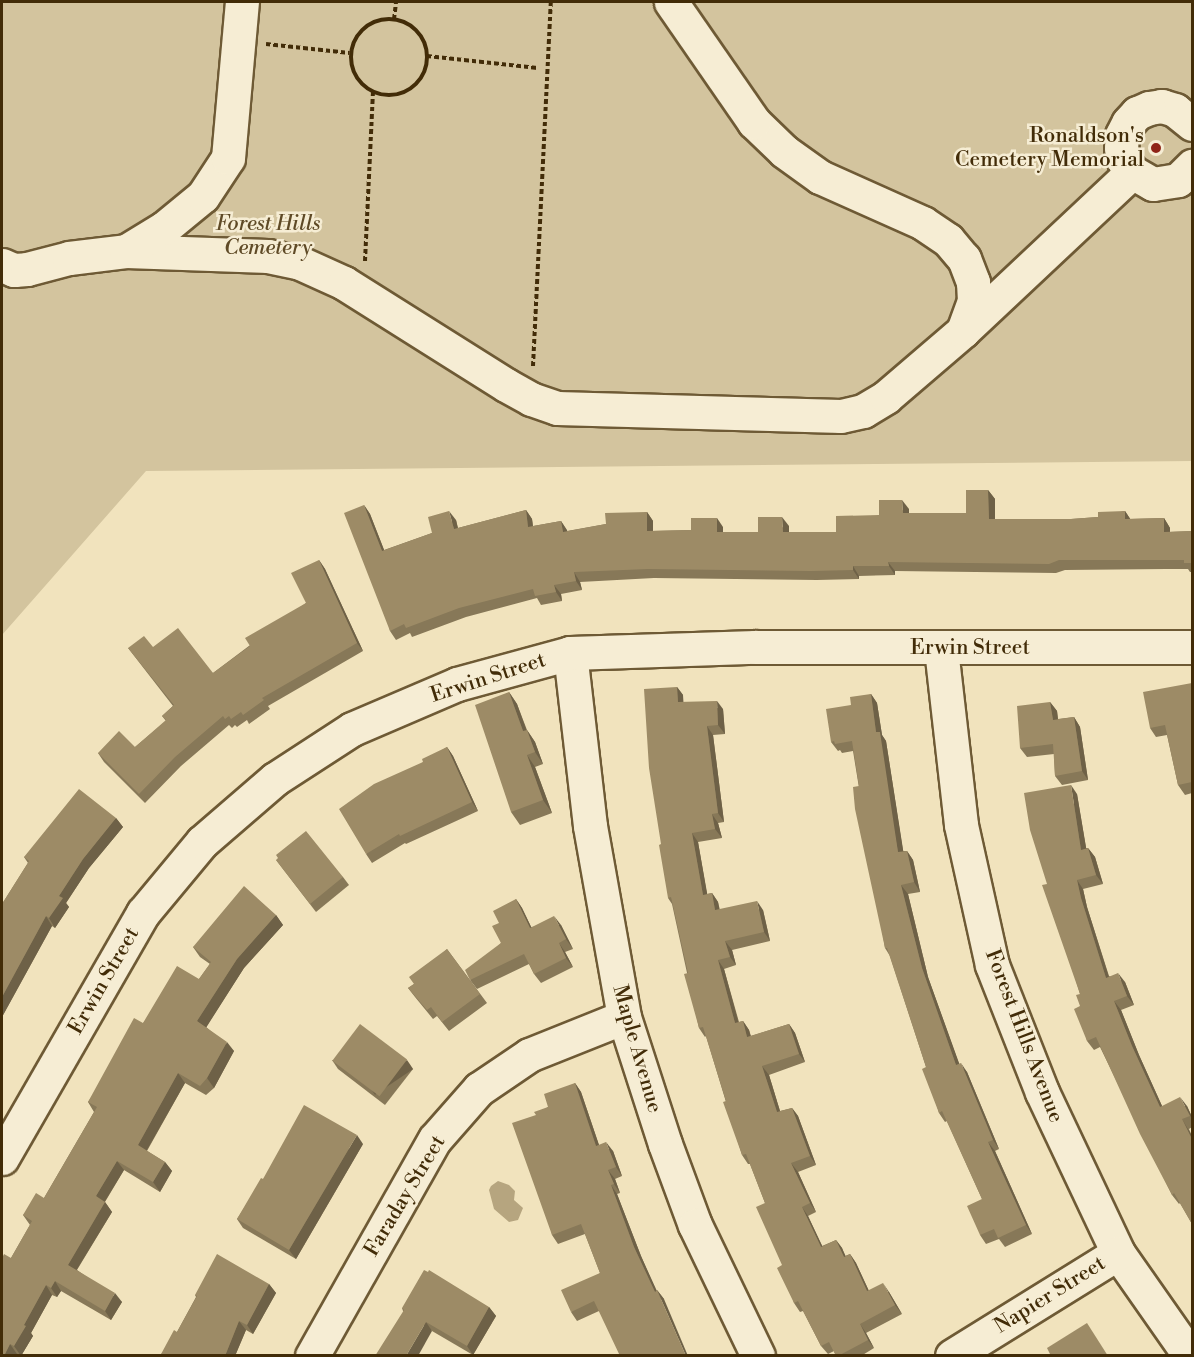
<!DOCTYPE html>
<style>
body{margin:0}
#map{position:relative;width:1194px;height:1357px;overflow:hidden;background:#f1e3bd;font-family:"Libre Bodoni",serif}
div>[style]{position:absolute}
.green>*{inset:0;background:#d3c49e}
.water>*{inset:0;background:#b6a57f}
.path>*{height:4px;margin-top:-2px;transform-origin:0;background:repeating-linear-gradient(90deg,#422c08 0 4.5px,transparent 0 7.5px)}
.path>.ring{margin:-2px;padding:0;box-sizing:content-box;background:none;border:4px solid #422c08;border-radius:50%}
.roads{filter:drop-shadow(2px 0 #6e5a35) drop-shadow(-2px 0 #6e5a35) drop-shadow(0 2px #6e5a35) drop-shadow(0 -2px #6e5a35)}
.minor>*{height:33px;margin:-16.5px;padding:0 16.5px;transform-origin:16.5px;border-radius:16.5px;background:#f6edd4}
.wall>*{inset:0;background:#877858}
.shaded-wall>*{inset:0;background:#6e6147;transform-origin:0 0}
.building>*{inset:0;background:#9d8b66;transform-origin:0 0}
.dots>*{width:16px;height:16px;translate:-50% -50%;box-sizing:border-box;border:3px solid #f6edd4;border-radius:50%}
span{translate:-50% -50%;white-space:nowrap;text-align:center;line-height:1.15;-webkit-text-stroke:5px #f6edd4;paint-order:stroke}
.poi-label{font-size:21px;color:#422c08}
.right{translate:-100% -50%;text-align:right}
.park-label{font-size:21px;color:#5f4a26;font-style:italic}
.street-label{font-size:21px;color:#422c08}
.frame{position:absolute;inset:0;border:3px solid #422c08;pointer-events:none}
</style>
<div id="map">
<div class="green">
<i style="clip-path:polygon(2px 2px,1192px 2px,1192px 461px,146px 471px,2px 635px)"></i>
</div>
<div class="water">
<i style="clip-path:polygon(498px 1181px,509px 1185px,515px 1191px,514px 1200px,523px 1208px,518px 1220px,509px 1222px,494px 1209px,489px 1190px,491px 1186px)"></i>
</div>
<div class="path">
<i style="left:394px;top:19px;width:17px;rotate:-83deg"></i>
<i class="ring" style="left:351px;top:19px;width:72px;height:72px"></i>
<i style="left:266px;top:44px;width:84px;rotate:6.1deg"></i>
<i style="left:427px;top:56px;width:111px;rotate:6.2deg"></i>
<i style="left:365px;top:261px;width:170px;rotate:-87.3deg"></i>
<i style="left:533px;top:366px;width:364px;rotate:-87.2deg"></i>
</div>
<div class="roads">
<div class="minor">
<i style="left:1192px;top:124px;width:22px;rotate:-141deg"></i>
<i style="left:1175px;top:110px;width:14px;rotate:-163deg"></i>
<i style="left:1162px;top:106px;width:13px;rotate:171deg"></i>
<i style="left:1149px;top:108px;width:13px;rotate:157deg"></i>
<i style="left:1137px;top:113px;width:13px;rotate:132deg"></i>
<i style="left:1128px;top:123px;width:13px;rotate:117deg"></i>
<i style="left:1122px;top:135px;width:13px;rotate:94deg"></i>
<i style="left:1121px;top:148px;width:13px;rotate:77deg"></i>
<i style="left:1124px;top:161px;width:14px;rotate:54deg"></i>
<i style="left:1132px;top:172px;width:24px;rotate:30deg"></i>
<i style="left:1153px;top:184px;width:25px;rotate:-9deg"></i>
<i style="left:1178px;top:180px;width:20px;rotate:-45deg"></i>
<i style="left:126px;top:251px;width:142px;rotate:2deg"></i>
<i style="left:268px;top:256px;width:33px;rotate:12deg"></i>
<i style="left:300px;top:263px;width:48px;rotate:24.4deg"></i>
<i style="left:344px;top:283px;width:191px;rotate:32.2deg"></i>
<i style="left:506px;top:385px;width:29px;rotate:29deg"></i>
<i style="left:531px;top:399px;width:28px;rotate:19deg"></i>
<i style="left:557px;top:408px;width:284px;rotate:1.6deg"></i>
<i style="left:841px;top:416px;width:23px;rotate:-13deg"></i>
<i style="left:863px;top:411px;width:27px;rotate:-31deg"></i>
<i style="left:886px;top:397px;width:101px;rotate:-40.6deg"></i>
<i style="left:963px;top:331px;width:32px;rotate:-70deg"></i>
<i style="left:974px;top:301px;width:19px;rotate:-93deg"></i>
<i style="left:973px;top:282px;width:25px;rotate:-111deg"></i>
<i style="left:964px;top:259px;width:25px;rotate:-130deg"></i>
<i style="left:948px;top:240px;width:30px;rotate:-146deg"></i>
<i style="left:923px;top:223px;width:113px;rotate:-155.9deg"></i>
<i style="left:820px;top:177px;width:44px;rotate:-144.2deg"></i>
<i style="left:784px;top:151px;width:42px;rotate:-136deg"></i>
<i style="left:754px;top:122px;width:146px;rotate:-124.7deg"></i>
<i style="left:2px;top:265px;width:13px;rotate:23deg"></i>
<i style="left:14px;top:270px;width:13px;rotate:-4deg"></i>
<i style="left:27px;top:269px;width:43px;rotate:-14.7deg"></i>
<i style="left:69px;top:258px;width:57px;rotate:-7deg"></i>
<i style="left:126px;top:251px;width:44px;rotate:-31.2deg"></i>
<i style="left:164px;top:228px;width:50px;rotate:-39.4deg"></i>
<i style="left:203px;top:196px;width:45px;rotate:-56.7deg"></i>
<i style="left:228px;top:158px;width:157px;rotate:-84.9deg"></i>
<i style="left:965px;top:329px;width:229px;rotate:-43.2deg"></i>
<i style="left:941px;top:649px;width:177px;rotate:83.5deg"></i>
<i style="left:961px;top:825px;width:143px;rotate:77.5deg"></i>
<i style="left:992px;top:965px;width:136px;rotate:68.5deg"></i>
<i style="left:1042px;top:1092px;width:178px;rotate:64.7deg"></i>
<i style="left:1118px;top:1253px;width:126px;rotate:55deg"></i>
<i style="left:570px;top:653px;width:174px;rotate:83.4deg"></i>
<i style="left:590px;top:826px;width:194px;rotate:79.9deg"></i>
<i style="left:624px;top:1017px;width:133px;rotate:72.1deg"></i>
<i style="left:665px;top:1144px;width:86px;rotate:69.7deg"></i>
<i style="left:695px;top:1225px;width:145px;rotate:64.3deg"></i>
<i style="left:2px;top:1158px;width:283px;rotate:-60.1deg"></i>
<i style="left:143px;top:913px;width:92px;rotate:-50.3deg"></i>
<i style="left:202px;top:842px;width:96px;rotate:-40.8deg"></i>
<i style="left:275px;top:779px;width:92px;rotate:-33deg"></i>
<i style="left:352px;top:729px;width:114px;rotate:-23.2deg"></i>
<i style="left:457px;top:684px;width:117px;rotate:-15.3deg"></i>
<i style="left:570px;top:653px;width:185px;rotate:-1.9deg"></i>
<i style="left:755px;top:647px;width:437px"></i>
<i style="left:312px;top:1356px;width:249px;rotate:-60.5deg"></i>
<i style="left:435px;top:1139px;width:67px;rotate:-48.7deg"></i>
<i style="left:479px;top:1089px;width:60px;rotate:-34.2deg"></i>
<i style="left:529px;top:1055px;width:102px;rotate:-21.8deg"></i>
<i style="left:952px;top:1356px;width:195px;rotate:-31.8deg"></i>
</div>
</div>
<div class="wall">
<i style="clip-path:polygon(988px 490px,995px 499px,995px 519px,1071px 519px,1098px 517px,1125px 511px,1130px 519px,1164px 518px,1170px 528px,1170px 532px,1192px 531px,1192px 572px,1190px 572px,1188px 569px,1166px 569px,1065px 570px,1056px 573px,895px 571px,895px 575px,859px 576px,859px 579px,817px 580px,654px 578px,580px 582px,582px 590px,561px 594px,562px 601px,541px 605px,537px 598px,466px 617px,412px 637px,410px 633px,396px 640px,390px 631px,364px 505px,370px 514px,384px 550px,432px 533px,456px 520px,458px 528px,526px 510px,532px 519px,533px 526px,561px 521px,567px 531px,606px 524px,647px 512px,653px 521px,653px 531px,691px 530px,723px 527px,723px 532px,758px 532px,789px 526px,789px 532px,836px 532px,879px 515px,909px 509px,909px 513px,966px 513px)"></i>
<i style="clip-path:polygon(319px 560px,325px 569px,363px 651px,268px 706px,270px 709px,249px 724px,247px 720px,237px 727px,235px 725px,232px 728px,229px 725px,181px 766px,145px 803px,104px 762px,98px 753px,135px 747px,166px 721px,162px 716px,173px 706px,128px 648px,153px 647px,213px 673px,306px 603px)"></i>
<i style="clip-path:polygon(1192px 683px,1192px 793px,1185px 795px,1178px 785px,1167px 735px,1156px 737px,1150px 728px)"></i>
<i style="clip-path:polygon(677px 687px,683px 695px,683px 702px,723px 709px,725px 734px,713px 735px,724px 822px,718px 823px,722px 838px,698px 842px,707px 894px,712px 893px,718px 902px,719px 909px,763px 910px,770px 941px,732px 950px,736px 965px,724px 969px,739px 1022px,743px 1021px,749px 1030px,751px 1036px,789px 1024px,795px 1033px,805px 1062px,769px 1075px,780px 1111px,792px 1108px,798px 1116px,816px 1165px,798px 1172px,816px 1212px,808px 1216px,822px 1246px,836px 1240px,842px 1248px,845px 1256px,850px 1254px,856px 1263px,869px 1291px,889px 1292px,902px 1314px,866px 1333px,874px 1348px,861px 1356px,836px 1356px,834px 1351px,828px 1354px,821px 1346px,803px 1311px,800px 1312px,794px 1303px,765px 1203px,750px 1164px,748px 1164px,742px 1155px,706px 1036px,705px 1037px,699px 1028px,672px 904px,668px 898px)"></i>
<i style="clip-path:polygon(509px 692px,517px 704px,527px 730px,535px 742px,543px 764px,535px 767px,552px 813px,520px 825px,511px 812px)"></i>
<i style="clip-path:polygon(871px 694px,877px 703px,882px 735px,886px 741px,903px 851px,907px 851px,913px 860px,920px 892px,908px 894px,928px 977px,959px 1064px,967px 1072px,999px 1149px,995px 1151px,1032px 1234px,1005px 1247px,999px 1239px,986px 1244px,980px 1235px,982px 1199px,947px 1121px,945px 1122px,939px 1113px,926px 1067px,890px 956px,885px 948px,853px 751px,842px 753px,840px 750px,838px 751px,831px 742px,851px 705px)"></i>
<i style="clip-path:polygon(1050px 702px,1057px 711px,1058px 719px,1074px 717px,1080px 727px,1088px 780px,1062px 785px,1055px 776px,1054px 754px,1027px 757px,1020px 748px)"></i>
<i style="clip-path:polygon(447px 747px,453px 756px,478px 811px,406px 844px,405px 843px,372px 863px,366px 854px,423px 762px)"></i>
<i style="clip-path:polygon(1077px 794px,1086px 848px,1088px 848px,1095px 857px,1103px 884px,1083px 889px,1087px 907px,1109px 976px,1125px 982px,1134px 1005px,1121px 1010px,1139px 1055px,1162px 1106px,1187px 1106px,1192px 1117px,1192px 1127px,1189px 1129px,1192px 1136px,1192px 1224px,1180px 1203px,1179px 1204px,1172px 1195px,1100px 1047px,1094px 1050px,1087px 1041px,1080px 1006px,1080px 994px,1047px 884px)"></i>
<i style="clip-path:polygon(116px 818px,123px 827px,89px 868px,66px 903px,69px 907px,55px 928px,52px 926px,2px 1017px,2px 904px,28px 863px,24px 857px)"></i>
<i style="clip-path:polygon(276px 860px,343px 877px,349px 885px,316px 912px)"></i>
<i style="clip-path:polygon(516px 899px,522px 908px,531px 927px,561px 925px,573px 949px,565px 952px,573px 967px,541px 983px,534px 974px,529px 964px,477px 989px,470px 980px,501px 943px,499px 923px)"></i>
<i style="clip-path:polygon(276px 915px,283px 925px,244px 968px,206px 1027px,234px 1051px,214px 1088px,206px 1095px,185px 1083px,147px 1151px,165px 1162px,172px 1171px,160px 1192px,124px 1170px,105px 1202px,112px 1212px,77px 1270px,122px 1302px,111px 1320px,61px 1291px,57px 1297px,52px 1295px,31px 1333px,33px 1336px,21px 1356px,17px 1354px,16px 1356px,2px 1356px,11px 1258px,30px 1225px,23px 1215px,44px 1198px,94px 1112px,88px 1102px,143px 1023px,199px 979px,210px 964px,200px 957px,193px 947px)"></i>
<i style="clip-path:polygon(447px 949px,487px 1003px,449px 1031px,437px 1016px,433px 1019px,415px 997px,408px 988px,414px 984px)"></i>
<i style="clip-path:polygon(332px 1060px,413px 1069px,385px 1105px,338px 1069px)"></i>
<i style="clip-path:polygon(575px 1083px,581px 1092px,599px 1145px,613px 1151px,622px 1176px,615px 1179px,620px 1193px,617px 1194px,641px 1256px,656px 1291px,657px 1290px,664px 1299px,599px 1311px,577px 1321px,571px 1312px,600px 1273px,585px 1234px,558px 1244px,552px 1235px,536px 1115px,548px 1107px)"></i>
<i style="clip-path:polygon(363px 1144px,296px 1259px,243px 1228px,237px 1219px,263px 1179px)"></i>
<i style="clip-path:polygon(269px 1284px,276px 1293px,253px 1334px,246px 1330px,235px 1356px,160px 1356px,177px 1332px,196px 1297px,195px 1295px)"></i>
<i style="clip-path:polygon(489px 1307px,496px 1316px,473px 1355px,432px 1331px,403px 1311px,402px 1308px)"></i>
</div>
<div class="shaded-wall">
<i style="clip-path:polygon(988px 490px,995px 499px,995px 528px,989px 519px)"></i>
<i style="clip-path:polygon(902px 500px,909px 509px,909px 522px,903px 513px)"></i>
<i style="clip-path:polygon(364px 505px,370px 514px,388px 560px,382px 551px)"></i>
<i style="clip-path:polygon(526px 510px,532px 519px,534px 536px,528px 527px)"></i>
<i style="clip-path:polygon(449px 511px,456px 520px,460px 538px,454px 529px)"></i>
<i style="clip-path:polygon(1125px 511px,1131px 520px,1125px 519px)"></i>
<i style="clip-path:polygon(647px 512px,653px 521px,653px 540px,647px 531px)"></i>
<i style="clip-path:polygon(782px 517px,789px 526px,789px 541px,783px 532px)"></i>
<i style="clip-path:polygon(717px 518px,723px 527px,723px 541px,717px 532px)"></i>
<i style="clip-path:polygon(1164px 518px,1170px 528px,1170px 541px,1164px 532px)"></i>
<i style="clip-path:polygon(561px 521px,567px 530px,569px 541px,563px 532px)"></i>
<i style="clip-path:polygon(319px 560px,325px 569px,363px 651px,357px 643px)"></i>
<i style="clip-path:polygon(888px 562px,895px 571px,895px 575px,889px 566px)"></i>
<i style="clip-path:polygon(853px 566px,859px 576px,859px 579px,853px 570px)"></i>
<i style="clip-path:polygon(574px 572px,580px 582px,582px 590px,576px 581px)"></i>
<i style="clip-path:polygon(554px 585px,561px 594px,562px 601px,556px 592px)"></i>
<i style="clip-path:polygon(677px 687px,683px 695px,684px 711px,678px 702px)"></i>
<i style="clip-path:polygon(509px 692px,517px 704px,531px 743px,523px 731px)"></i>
<i style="clip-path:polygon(871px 694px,877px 703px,882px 735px,886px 741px,905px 862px,898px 852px,876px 732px)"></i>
<i style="clip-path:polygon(717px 701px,723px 709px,725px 734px,718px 725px)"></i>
<i style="clip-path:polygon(1050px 702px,1057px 711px,1059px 729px,1053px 720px)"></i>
<i style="clip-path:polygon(1074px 717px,1080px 727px,1088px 780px,1082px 771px)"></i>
<i style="clip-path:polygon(707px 726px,713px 735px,724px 822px,718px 813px)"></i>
<i style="clip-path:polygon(527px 730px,535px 742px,543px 764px,535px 752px)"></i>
<i style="clip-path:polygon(447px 747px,453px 756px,478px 811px,472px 802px)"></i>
<i style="clip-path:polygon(527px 755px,535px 767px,552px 813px,543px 800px)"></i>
<i style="clip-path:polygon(1071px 785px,1077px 794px,1088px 859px,1081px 850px)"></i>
<i style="clip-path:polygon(712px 814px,718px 823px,722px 838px,715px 829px)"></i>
<i style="clip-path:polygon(116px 818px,123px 827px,89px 868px,66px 903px,69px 907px,55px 928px,49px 918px,59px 896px,83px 859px)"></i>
<i style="clip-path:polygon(692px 833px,698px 842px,709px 904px,703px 895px)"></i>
<i style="clip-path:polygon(1088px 848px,1095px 857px,1103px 884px,1096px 875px)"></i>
<i style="clip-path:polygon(907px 851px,913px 860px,920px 892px,914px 882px)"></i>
<i style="clip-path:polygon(1077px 880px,1083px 889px,1087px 907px,1112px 987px,1106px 978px,1081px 898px)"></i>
<i style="clip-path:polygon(901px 885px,908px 894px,928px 977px,963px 1074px,956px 1065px,922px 968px)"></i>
<i style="clip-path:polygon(712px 893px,718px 902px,722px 919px,715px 910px)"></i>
<i style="clip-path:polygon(516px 899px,522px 908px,536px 937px,530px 928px)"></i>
<i style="clip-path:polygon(757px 901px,763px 910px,770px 941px,764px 932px)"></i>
<i style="clip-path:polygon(276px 915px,283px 925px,244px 968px,204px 1031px,197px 1021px,237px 959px)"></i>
<i style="clip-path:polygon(46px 916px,52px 926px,2px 1017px,2px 997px)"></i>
<i style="clip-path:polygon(554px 916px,561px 925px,573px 949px,566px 939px)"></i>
<i style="clip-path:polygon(725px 941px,732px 950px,736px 965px,730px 957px)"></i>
<i style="clip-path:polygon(559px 943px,565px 952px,573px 967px,566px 958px)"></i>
<i style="clip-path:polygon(718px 960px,724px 969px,741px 1032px,735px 1023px)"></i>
<i style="clip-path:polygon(1118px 973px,1125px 982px,1134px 1005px,1127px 996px)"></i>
<i style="clip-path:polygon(1114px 1001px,1121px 1010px,1139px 1055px,1167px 1117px,1160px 1107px,1132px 1046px)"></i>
<i style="clip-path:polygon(743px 1021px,749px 1030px,753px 1046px,747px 1037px)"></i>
<i style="clip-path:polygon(789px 1024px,795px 1033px,805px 1062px,799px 1054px)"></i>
<i style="clip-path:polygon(227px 1042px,234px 1051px,214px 1088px,207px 1078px)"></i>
<i style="left:407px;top:1060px;width:11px;height:46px;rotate:56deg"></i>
<i style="clip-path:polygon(961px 1063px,967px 1072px,999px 1149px,993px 1140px)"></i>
<i style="clip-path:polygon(762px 1066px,769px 1075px,783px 1121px,777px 1112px)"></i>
<i style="clip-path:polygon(178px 1073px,185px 1083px,144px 1155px,138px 1145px)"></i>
<i style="clip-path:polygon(575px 1083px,581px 1092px,602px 1154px,596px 1146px)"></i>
<i style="clip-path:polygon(1180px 1097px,1187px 1106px,1192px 1117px,1192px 1119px)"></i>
<i style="clip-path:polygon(792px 1108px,798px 1116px,816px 1165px,810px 1156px)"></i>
<i style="clip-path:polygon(1182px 1119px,1192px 1136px,1192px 1139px)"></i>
<i style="clip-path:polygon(357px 1135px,363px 1144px,296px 1259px,289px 1250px)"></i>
<i style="clip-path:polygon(606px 1142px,613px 1151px,622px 1176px,616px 1167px)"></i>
<i style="clip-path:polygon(988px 1142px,995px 1151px,1032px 1234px,1026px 1225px)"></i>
<i style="clip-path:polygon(117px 1161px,124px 1170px,102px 1206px,96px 1196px)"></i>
<i style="clip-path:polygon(165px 1162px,172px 1171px,160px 1192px,153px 1182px)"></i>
<i style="clip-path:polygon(791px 1163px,798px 1172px,816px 1212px,810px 1203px)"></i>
<i style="clip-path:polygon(608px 1170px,615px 1179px,620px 1193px,614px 1184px)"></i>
<i style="clip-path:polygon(611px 1185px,617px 1194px,641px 1256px,661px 1300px,655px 1292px,634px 1247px)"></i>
<i style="clip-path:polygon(105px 1202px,112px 1212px,74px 1274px,68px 1265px)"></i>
<i style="clip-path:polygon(802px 1207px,808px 1216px,827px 1256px,821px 1247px)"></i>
<i style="clip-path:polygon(836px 1240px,842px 1248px,850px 1266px,844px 1257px)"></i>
<i style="clip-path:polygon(850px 1254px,856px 1263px,873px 1300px,867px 1291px)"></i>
<i style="clip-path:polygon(55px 1281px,61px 1291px,57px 1297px,51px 1288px)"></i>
<i style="clip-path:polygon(883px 1283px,889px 1292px,902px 1314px,895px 1305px)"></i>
<i style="clip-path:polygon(269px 1284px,276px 1293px,253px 1334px,247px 1325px)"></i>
<i style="clip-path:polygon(46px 1285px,52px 1295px,31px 1333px,33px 1336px,21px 1356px,14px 1346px,24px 1325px)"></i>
<i style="clip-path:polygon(657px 1290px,664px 1299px,688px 1356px,686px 1356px)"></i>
<i style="clip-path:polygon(115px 1293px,122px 1302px,111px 1320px,105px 1311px)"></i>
<i style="clip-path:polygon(489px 1307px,496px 1316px,473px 1355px,467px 1346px)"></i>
<i style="clip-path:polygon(239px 1321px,246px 1330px,235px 1356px,225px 1356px)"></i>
<i style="clip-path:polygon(426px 1322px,432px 1331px,418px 1356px,406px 1356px)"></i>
<i style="clip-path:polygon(860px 1324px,866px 1333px,874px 1348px,868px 1340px)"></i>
<i style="clip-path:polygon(10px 1344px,17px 1354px,16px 1356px,4px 1356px)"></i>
</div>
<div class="building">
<i style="clip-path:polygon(966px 490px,988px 490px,989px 519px,1071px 519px,1098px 517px,1098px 512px,1125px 511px,1125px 519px,1164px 518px,1164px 532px,1192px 531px,1192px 563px,1184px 563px,1184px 560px,1059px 560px,1049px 564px,888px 562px,889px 566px,853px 566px,853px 570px,811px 571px,648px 569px,574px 572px,576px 581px,554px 585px,556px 592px,535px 596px,533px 589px,459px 608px,406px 628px,404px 624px,390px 631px,344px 513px,364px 505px,382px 551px,432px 533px,428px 517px,449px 511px,454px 529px,526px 510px,528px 527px,561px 521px,563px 532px,606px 524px,605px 513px,647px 512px,647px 531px,691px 530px,691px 518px,717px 518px,717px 532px,758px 532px,758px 517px,782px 517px,783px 532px,836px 532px,836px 516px,879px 515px,879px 500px,902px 500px,903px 513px,966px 513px)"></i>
<i style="clip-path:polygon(319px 560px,357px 643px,262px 698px,264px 700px,243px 715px,241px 712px,231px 719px,229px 716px,225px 719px,223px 716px,175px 757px,139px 794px,98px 753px,119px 731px,135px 747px,166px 720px,162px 716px,174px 705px,128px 648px,144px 636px,153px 647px,178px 628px,213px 673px,250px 646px,245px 638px,306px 603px,291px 573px)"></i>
<i style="clip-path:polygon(1192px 683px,1192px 782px,1178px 785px,1165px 725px,1150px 728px,1143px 692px)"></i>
<i style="clip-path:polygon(677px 687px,678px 702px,717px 701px,718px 725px,707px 726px,718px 813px,712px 814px,715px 829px,692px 833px,703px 895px,712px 893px,715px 910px,757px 901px,764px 932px,725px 941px,730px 957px,718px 960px,735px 1023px,743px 1021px,747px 1037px,789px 1024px,799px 1054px,762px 1066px,777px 1112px,792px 1108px,810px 1156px,791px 1163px,810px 1203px,802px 1207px,821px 1247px,836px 1240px,844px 1257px,850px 1254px,867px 1291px,883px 1283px,895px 1305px,860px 1324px,868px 1340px,838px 1356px,836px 1356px,829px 1342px,821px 1346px,798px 1301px,794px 1303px,777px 1268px,782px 1265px,756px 1207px,765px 1203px,746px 1154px,742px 1155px,723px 1102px,726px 1101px,703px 1027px,699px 1028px,684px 974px,688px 973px,671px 897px,668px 898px,659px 845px,661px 844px,649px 768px,644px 689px)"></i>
<i style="clip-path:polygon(509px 692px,523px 731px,527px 730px,535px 752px,527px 755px,543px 800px,511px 812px,475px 705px)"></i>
<i style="clip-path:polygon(871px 694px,876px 732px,880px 732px,898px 852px,907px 851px,914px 882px,901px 885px,922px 968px,956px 1065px,961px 1063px,993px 1140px,988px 1142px,1026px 1225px,998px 1238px,994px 1229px,980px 1235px,967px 1206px,982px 1199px,942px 1111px,939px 1113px,922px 1069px,926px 1067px,887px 948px,885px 948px,855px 809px,853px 787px,859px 786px,852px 741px,835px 744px,834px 741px,831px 742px,826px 709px,851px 705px,850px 697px)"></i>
<i style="clip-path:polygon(1050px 702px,1053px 720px,1074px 717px,1082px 771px,1055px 776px,1053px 744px,1020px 748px,1017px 706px)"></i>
<i style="clip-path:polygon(447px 747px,472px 802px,400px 836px,399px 834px,366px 854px,339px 809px,374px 784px,423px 762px,422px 759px)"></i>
<i style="clip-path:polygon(1071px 785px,1081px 850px,1088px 848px,1096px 875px,1077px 880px,1081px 898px,1106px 978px,1118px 973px,1127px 996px,1114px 1001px,1132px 1046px,1160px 1107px,1180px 1097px,1190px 1116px,1182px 1119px,1192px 1139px,1192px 1224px,1174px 1193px,1172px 1195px,1140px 1134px,1096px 1037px,1087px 1041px,1074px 1009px,1080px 1006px,1076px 995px,1080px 994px,1042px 885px,1047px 884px,1030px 830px,1024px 793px)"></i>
<i style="clip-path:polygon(79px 789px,116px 818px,83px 859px,59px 896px,63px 898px,49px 918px,46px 916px,2px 997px,2px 904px,29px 861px,24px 857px)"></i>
<i style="clip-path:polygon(306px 831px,343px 877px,310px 904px,276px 860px,278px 858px,276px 855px)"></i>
<i style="clip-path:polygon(244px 886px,276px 915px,237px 959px,197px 1021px,227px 1042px,207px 1078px,200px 1086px,178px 1073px,138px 1145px,165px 1162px,153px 1182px,117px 1161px,96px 1196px,105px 1202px,68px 1265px,115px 1293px,105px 1311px,55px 1281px,51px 1288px,46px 1285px,24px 1325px,26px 1326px,14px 1346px,10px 1344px,4px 1356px,2px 1356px,2px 1258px,4px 1254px,11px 1258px,32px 1221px,23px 1215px,36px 1193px,44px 1198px,97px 1107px,88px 1102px,134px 1018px,143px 1023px,177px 966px,199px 979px,211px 962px,193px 947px)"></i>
<i style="clip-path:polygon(516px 899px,530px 928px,554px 916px,566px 939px,559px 943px,566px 958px,534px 974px,524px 954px,470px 980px,465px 970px,501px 943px,492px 926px,499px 923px,493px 911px)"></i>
<i style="clip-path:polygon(447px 949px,480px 994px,442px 1022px,431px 1007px,427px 1010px,408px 988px,414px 984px,409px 977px)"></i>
<i style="left:360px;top:1024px;width:59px;height:46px;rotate:37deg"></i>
<i style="clip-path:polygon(575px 1083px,596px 1146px,606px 1142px,616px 1167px,608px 1170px,614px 1184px,611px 1185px,634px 1247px,655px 1292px,657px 1290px,686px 1356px,620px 1356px,594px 1301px,571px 1312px,561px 1290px,600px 1273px,581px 1224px,552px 1235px,512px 1123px,536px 1115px,534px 1112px,548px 1107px,544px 1094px)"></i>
<i style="clip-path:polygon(304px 1105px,357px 1135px,289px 1250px,237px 1219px,261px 1178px,263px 1179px)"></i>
<i style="clip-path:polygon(217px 1254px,269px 1284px,247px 1325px,239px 1321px,225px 1356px,160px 1356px,174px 1330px,177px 1332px,197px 1296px,195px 1295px)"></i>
<i style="clip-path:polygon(424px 1270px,428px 1272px,429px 1270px,489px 1307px,467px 1346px,426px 1322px,406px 1356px,375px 1356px,404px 1310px,402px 1308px)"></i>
<i style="clip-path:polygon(1087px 1323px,1108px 1356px,1051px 1356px,1047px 1348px)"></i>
</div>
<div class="dots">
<i style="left:1156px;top:148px;background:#8f2418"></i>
</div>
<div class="poi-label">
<span class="right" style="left:1144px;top:148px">Ronaldson's<br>Cemetery Memorial</span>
</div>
<div class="park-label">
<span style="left:268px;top:236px">Forest Hills<br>Cemetery</span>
</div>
<div class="street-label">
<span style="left:970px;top:648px">Erwin Street</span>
<span style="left:488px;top:678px;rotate:-18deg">Erwin Street</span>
<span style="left:104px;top:981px;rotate:-60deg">Erwin Street</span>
<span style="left:1024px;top:1036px;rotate:69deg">Forest Hills Avenue</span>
<span style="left:637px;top:1049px;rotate:74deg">Maple Avenue</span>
<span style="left:405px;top:1196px;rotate:-59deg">Faraday Street</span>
<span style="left:1050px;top:1295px;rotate:-32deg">Napier Street</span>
</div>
<div class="frame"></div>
</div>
